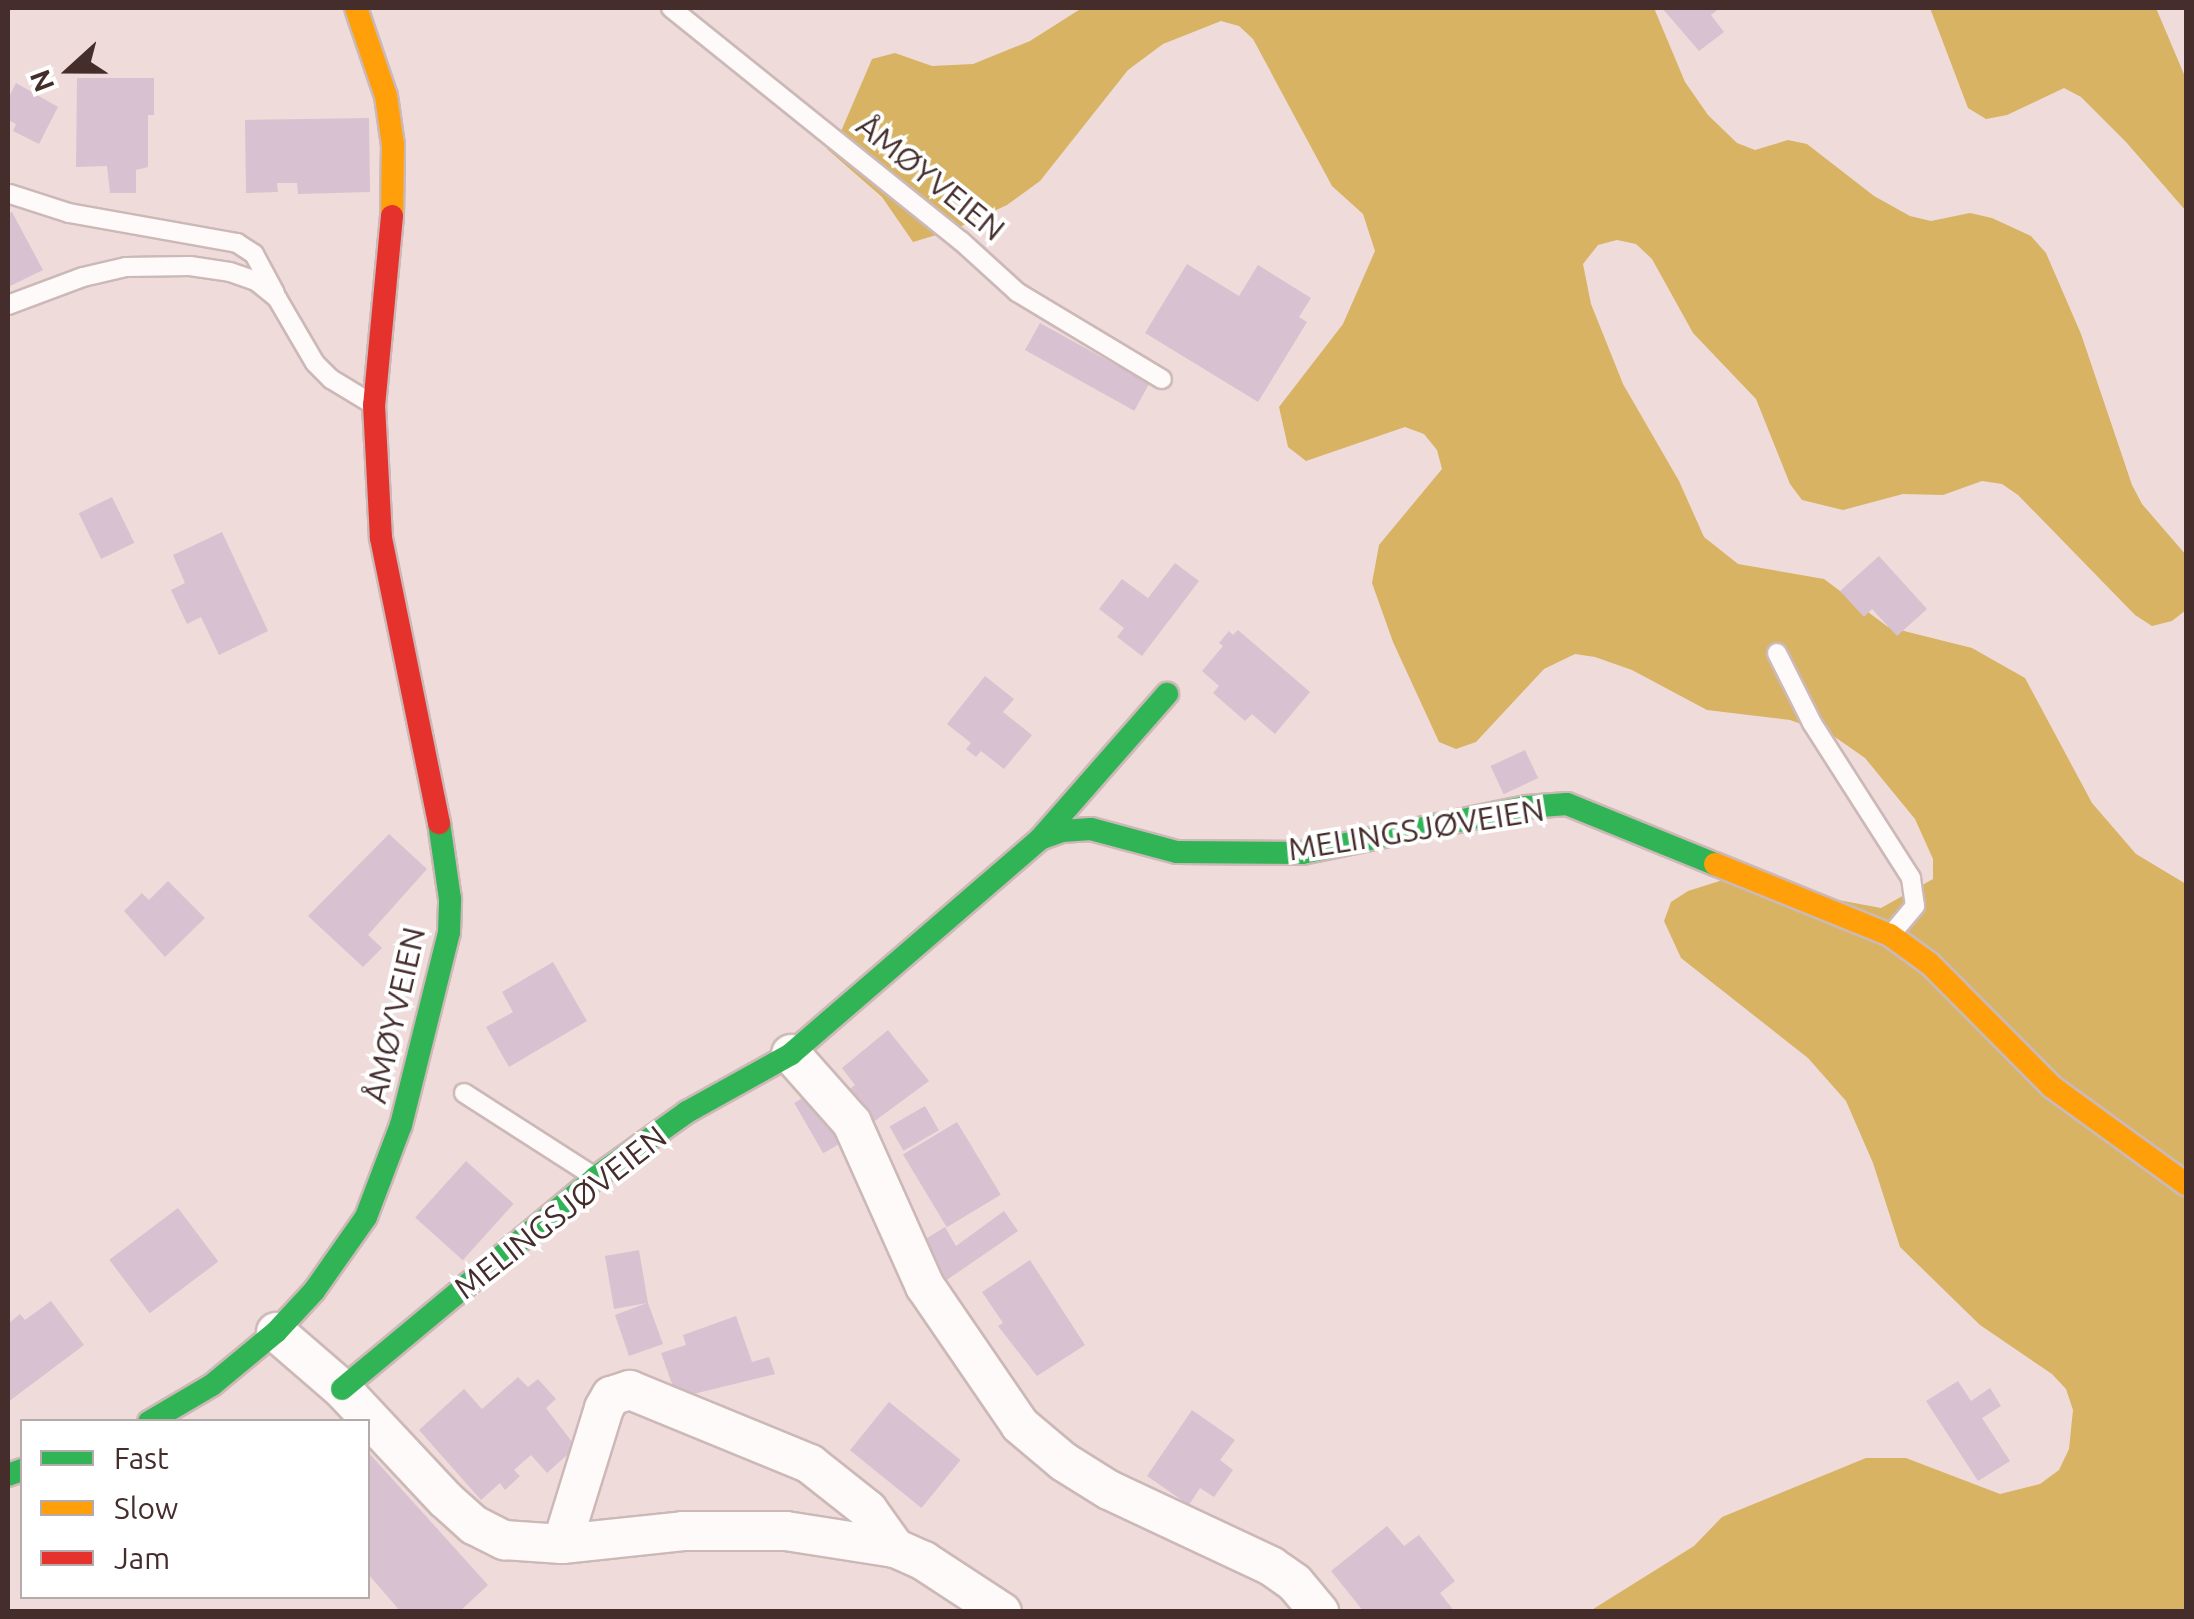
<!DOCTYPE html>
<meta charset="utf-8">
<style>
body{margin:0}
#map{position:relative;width:2194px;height:1619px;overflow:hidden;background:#efdcda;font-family:Ubuntu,sans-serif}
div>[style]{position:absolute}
.forest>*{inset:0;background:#d7b363}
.building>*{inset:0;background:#d8c1d0;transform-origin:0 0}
.roads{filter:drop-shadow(2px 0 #ccb9b7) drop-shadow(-2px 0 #ccb9b7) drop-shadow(0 2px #ccb9b7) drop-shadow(0 -2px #ccb9b7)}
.lane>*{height:18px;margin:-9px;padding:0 9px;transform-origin:9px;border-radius:9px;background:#fdfaf9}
.street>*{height:38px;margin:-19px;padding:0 19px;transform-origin:19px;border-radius:19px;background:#fdfaf9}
.fast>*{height:22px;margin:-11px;padding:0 11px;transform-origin:11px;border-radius:11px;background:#30b455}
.slow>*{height:22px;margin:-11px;padding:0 11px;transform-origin:11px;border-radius:11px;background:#ff9f0a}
.jam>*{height:22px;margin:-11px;padding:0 11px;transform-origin:11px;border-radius:11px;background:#e5322d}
span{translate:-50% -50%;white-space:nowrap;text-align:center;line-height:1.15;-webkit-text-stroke:8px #fff;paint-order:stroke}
.street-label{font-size:32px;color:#442d2b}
.frame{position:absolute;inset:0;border:10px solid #442d2b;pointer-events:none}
.legend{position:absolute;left:20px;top:1419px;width:350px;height:180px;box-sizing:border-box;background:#fff;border:2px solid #b4abaa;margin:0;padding:12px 18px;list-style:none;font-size:30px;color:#442d2b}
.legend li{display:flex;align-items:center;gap:20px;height:50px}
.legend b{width:50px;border:2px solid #b4abaa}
.north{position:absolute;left:20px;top:20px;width:100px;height:100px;-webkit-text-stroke:8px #fff;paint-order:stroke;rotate:249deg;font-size:28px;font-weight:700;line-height:40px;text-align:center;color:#442d2b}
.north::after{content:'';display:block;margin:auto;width:35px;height:45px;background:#442d2b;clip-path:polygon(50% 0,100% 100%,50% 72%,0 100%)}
</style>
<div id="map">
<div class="forest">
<i style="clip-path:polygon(1082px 8px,1654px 8px,1685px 82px,1708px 115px,1737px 143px,1755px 150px,1788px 140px,1807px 144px,1874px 196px,1910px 216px,1931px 221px,1970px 213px,1992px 218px,2031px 236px,2046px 253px,2081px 334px,2132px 485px,2142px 504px,2186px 555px,2186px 610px,2172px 621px,2152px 626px,2135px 615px,2018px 495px,2002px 484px,1982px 481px,1943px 495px,1903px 494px,1843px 510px,1802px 500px,1790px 484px,1756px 399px,1693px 333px,1652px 259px,1636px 244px,1617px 240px,1598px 245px,1583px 264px,1591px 304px,1623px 384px,1679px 481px,1704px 537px,1738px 564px,1824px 579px,1888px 627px,1972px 648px,2025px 678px,2092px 803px,2136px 854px,2186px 884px,2186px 1611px,1590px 1611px,1694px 1546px,1722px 1517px,1866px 1458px,1906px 1458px,2000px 1494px,2040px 1484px,2059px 1470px,2069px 1449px,2073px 1410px,2066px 1389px,2052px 1374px,1980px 1325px,1900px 1247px,1873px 1163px,1846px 1101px,1808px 1058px,1681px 958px,1664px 921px,1671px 902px,1688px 891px,1726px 879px,1881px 908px,1933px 879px,1933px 859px,1915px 819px,1865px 758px,1832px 735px,1790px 720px,1707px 710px,1632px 670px,1595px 657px,1575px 654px,1544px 669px,1476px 742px,1456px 749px,1439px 742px,1393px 642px,1372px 583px,1379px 545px,1442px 469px,1437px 450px,1424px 434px,1405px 427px,1306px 461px,1288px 447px,1279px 407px,1343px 324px,1375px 251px,1363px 214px,1332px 186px,1253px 39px,1239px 26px,1221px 21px,1163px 44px,1128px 70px,1040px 181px,1007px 205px,953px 230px,913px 242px,882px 197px,827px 149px,842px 129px,872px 59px,895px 53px,932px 66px,973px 64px,1030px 41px)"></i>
<i style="clip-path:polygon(1930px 8px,2156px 8px,2186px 79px,2186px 211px,2126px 142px,2081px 97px,2064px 88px,2007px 115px,1986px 119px,1968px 108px)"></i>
</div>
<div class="building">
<i style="clip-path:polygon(1662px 8px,1720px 8px,1711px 15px,1724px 32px,1699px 51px)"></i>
<i style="clip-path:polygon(77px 78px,154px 78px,154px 115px,148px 115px,148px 167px,136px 170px,136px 193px,110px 193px,107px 166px,76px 167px)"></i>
<i style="clip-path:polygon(16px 83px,58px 107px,39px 144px,13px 131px,16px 124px,8px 120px,8px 99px)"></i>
<i style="clip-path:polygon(369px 118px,370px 192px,298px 194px,297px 183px,277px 183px,278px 192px,246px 193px,245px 120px)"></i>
<i style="clip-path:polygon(12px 212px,43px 270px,8px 287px,8px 214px)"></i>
<i style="clip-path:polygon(1187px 264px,1239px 296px,1258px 265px,1311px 298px,1299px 317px,1307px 322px,1258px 402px,1145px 333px)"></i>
<i style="left:1040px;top:323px;width:125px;height:31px;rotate:29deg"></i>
<i style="left:112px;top:497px;width:51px;height:37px;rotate:64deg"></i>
<i style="clip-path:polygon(222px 532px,268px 631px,219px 655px,201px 617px,187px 624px,171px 590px,185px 583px,173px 555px)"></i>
<i style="clip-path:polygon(1879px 556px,1927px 609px,1897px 636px,1872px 609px,1864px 617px,1840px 591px)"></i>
<i style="clip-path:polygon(1175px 563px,1199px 581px,1142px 656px,1117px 637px,1124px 628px,1099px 609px,1122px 579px,1148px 598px)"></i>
<i style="clip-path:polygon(1238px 630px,1310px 692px,1275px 734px,1252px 714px,1245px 721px,1213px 693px,1219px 686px,1202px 671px,1223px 646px,1219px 643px,1229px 631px,1233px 635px)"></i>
<i style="clip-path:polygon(985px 676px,1014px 699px,1003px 712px,1032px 735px,1004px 769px,981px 751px,976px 757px,966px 749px,971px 743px,947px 724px)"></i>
<i style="left:1525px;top:750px;width:31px;height:38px;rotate:65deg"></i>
<i style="clip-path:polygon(389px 834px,427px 869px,368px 935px,382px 948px,363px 967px,308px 916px)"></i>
<i style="clip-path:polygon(168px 881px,205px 918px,165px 957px,124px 911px,142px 893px,149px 900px)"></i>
<i style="clip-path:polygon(553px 962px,587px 1021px,509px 1067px,486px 1027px,513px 1012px,502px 992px)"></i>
<i style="clip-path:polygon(888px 1030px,929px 1081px,872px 1123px,846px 1092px,855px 1085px,842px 1068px)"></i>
<i style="left:815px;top:1091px;width:58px;height:24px;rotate:60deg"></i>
<i style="left:925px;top:1106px;width:28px;height:41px;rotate:60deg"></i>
<i style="left:957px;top:1122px;width:85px;height:63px;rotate:59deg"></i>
<i style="left:466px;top:1161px;width:64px;height:76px;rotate:42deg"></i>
<i style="left:178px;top:1208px;width:67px;height:86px;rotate:53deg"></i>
<i style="clip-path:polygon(1004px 1211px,1018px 1231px,941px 1284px,916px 1245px,945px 1227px,956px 1246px)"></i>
<i style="clip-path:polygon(639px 1250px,648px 1303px,663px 1344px,629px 1356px,615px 1315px,647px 1303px,614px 1309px,605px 1256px)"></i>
<i style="clip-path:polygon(1030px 1260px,1085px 1345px,1037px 1376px,998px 1326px,1003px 1323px,982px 1292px)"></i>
<i style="clip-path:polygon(51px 1301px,84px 1345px,8px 1402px,8px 1324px,20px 1314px,25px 1320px)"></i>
<i style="clip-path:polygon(736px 1316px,752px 1362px,769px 1357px,775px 1374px,677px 1398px,661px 1353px,686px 1345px,683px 1335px)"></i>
<i style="clip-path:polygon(518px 1377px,528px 1387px,538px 1379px,556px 1399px,546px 1408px,576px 1447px,547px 1473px,531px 1455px,514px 1470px,520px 1476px,505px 1490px,500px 1483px,481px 1500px,419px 1430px,464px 1389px,482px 1409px)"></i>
<i style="clip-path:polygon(1958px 1381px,1971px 1401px,1990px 1388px,2001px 1406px,1982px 1418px,2010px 1461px,1978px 1481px,1926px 1401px)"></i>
<i style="left:889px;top:1402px;width:92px;height:62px;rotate:39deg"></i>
<i style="clip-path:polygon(1192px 1410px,1235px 1440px,1220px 1460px,1233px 1470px,1214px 1497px,1200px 1488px,1189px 1505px,1147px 1476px)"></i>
<i style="clip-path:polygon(368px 1452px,488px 1585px,459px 1612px,401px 1612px,368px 1574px)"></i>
<i style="clip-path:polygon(1387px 1526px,1404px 1546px,1419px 1535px,1455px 1581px,1440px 1593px,1455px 1612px,1364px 1612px,1331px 1571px)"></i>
</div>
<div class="roads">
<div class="lane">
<i style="left:671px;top:8px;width:372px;rotate:38.8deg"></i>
<i style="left:961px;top:241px;width:76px;rotate:42.3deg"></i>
<i style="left:1017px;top:292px;width:169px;rotate:31deg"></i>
<i style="left:10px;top:194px;width:62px;rotate:17.9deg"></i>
<i style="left:69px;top:213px;width:171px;rotate:10.1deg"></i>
<i style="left:237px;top:243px;width:20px;rotate:33deg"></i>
<i style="left:254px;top:254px;width:44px;rotate:61.7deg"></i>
<i style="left:8px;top:305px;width:80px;rotate:-20.5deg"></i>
<i style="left:83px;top:277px;width:44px;rotate:-13.1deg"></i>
<i style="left:126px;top:267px;width:64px;rotate:-0.9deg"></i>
<i style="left:190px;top:266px;width:40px;rotate:8.5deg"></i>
<i style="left:230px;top:272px;width:28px;rotate:19deg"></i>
<i style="left:256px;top:281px;width:27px;rotate:39deg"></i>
<i style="left:277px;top:298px;width:75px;rotate:59.7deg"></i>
<i style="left:315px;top:363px;width:23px;rotate:45deg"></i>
<i style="left:331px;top:379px;width:44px;rotate:31.2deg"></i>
<i style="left:1777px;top:653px;width:78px;rotate:63.4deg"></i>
<i style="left:1812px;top:723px;width:184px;rotate:57.4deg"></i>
<i style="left:1911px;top:878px;width:28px;rotate:82deg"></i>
<i style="left:1915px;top:906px;width:33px;rotate:130deg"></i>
<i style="left:464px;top:1093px;width:150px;rotate:32.7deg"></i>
</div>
<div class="street">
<i style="left:791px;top:1054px;width:92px;rotate:48.5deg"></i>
<i style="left:852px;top:1123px;width:179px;rotate:65.9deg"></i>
<i style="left:925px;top:1286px;width:168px;rotate:55.6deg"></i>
<i style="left:1020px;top:1425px;width:57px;rotate:40.1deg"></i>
<i style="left:1064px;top:1462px;width:53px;rotate:31.9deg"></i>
<i style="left:1109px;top:1490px;width:179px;rotate:25.1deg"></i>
<i style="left:1271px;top:1566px;width:29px;rotate:35deg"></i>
<i style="left:1295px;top:1583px;width:38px;rotate:50deg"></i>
<i style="left:276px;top:1332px;width:87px;rotate:40.8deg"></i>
<i style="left:342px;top:1389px;width:152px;rotate:46.9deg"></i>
<i style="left:446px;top:1500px;width:38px;rotate:42deg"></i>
<i style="left:474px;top:1525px;width:34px;rotate:27deg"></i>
<i style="left:504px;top:1540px;width:58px;rotate:3.9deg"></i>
<i style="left:562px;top:1544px;width:122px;rotate:-6.1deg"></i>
<i style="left:683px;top:1531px;width:103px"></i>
<i style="left:786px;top:1531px;width:110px;rotate:8.9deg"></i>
<i style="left:895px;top:1548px;width:32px;rotate:24deg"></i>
<i style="left:924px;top:1561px;width:93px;rotate:33.2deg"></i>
<i style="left:562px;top:1544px;width:142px;rotate:-72.8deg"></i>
<i style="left:604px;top:1408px;width:14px;rotate:-60deg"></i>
<i style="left:611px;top:1396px;width:20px;rotate:-18deg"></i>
<i style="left:630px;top:1390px;width:195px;rotate:22.3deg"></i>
<i style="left:810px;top:1464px;width:74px;rotate:38.4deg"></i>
<i style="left:868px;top:1510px;width:47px;rotate:54.6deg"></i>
</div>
<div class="fast">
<i style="left:1040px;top:839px;width:23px;rotate:-20deg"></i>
<i style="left:1062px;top:831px;width:29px;rotate:-4deg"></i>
<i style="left:1091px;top:829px;width:89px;rotate:15deg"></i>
<i style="left:1177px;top:852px;width:125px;rotate:0.5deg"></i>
<i style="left:1302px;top:853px;width:230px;rotate:-11.6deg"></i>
<i style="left:1527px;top:807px;width:40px;rotate:-4.3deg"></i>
<i style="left:1567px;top:804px;width:160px;rotate:22.1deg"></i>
<i style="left:342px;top:1389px;width:331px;rotate:-39.8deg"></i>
<i style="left:596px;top:1177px;width:112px;rotate:-35.5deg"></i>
<i style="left:687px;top:1112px;width:119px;rotate:-29.1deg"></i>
<i style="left:791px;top:1054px;width:329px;rotate:-40.8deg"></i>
<i style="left:1040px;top:839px;width:193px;rotate:-48.8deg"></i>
<i style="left:149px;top:1422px;width:73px;rotate:-30.4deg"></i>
<i style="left:212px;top:1385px;width:83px;rotate:-39.6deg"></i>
<i style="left:276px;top:1332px;width:56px;rotate:-47.2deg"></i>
<i style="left:314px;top:1291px;width:90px;rotate:-54.9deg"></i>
<i style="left:366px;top:1217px;width:98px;rotate:-69.2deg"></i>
<i style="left:401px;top:1125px;width:199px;rotate:-76deg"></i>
<i style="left:449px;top:932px;width:33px;rotate:-88deg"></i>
<i style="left:450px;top:899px;width:77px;rotate:-98.2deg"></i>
<i style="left:8px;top:1475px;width:15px;rotate:-20deg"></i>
</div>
<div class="slow">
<i style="left:356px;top:8px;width:93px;rotate:71.2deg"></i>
<i style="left:386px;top:96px;width:49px;rotate:81.9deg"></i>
<i style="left:393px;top:145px;width:71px;rotate:90.8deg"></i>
<i style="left:1715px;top:864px;width:189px;rotate:22.1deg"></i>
<i style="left:1890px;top:935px;width:49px;rotate:35.9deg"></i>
<i style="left:1930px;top:964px;width:172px;rotate:45.2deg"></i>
<i style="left:2051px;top:1086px;width:167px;rotate:36deg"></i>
</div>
<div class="jam">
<i style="left:392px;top:216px;width:190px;rotate:95.4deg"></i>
<i style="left:374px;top:405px;width:133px;rotate:87deg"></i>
<i style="left:381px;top:538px;width:291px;rotate:78.5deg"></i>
</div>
</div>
<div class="street-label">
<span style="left:931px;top:177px;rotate:39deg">ÅMØYVEIEN</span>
<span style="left:1416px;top:829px;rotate:-9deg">MELINGSJØVEIEN</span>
<span style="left:394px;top:1015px;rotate:-77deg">ÅMØYVEIEN</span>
<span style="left:560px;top:1212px;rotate:-38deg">MELINGSJØVEIEN</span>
</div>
<div class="frame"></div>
<ul class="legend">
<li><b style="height:12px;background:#30b455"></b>Fast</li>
<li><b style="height:12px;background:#ff9f0a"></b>Slow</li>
<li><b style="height:12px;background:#e5322d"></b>Jam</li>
</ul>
<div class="north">N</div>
</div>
